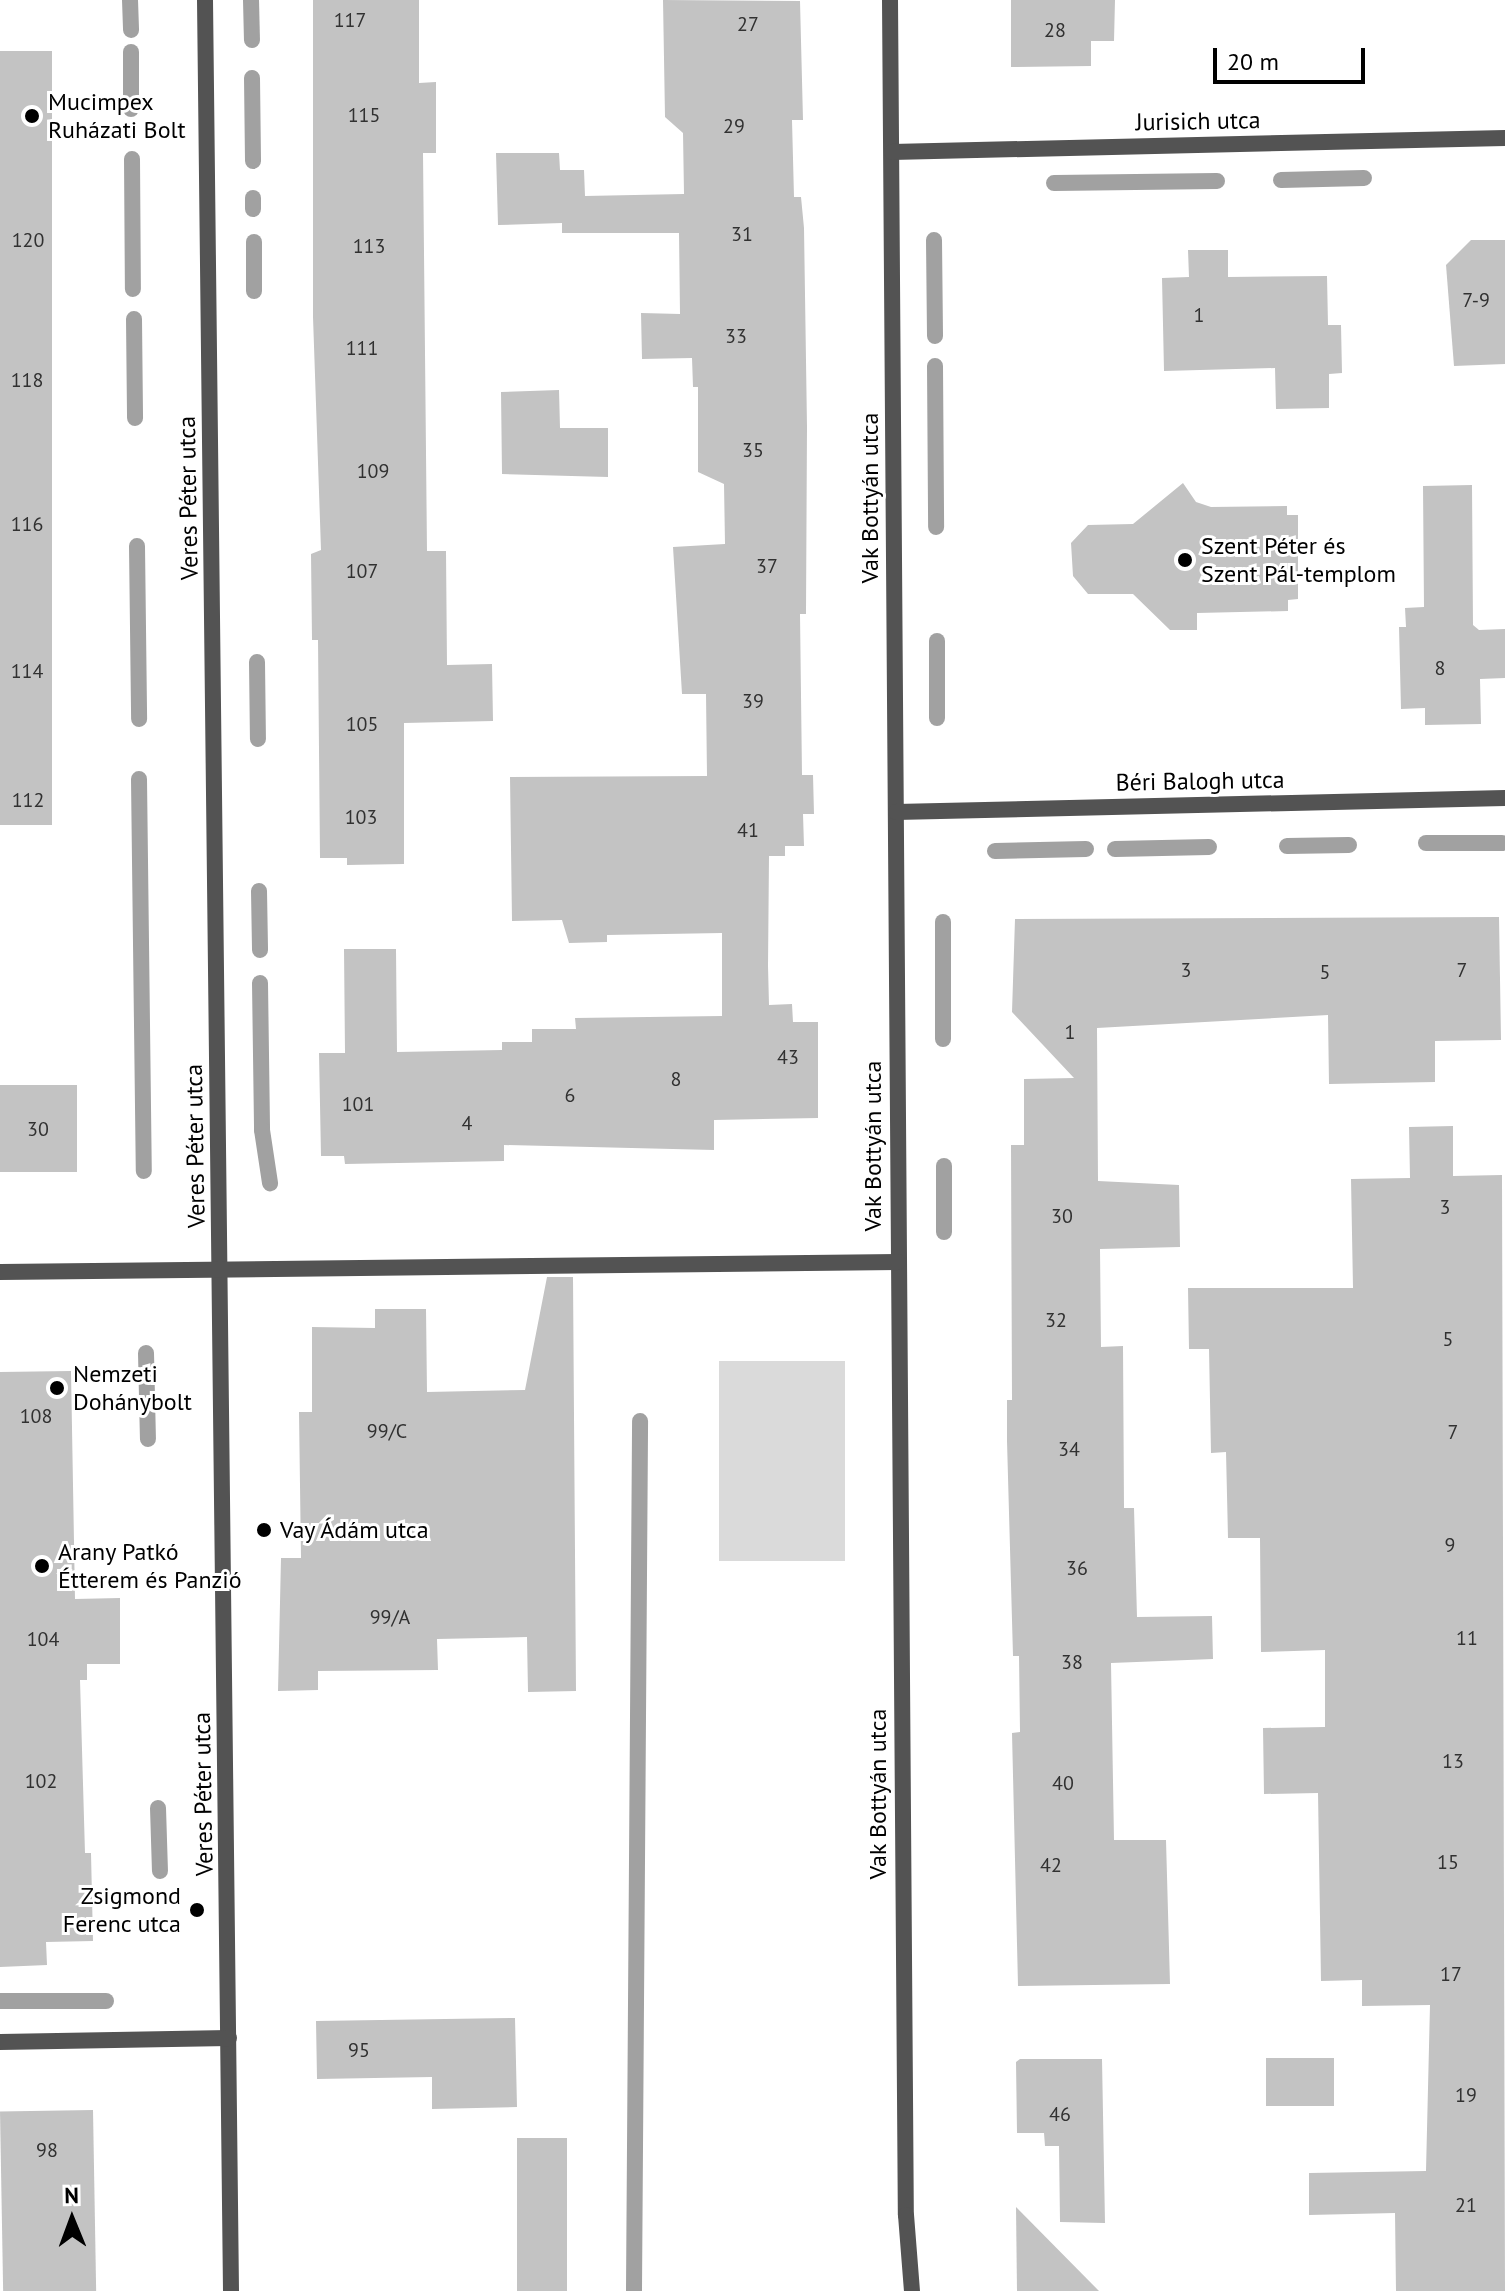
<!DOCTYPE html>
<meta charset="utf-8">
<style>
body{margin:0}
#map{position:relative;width:1505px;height:2291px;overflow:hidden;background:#fff;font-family:"PT Sans",sans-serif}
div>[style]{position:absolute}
.green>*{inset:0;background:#dadada;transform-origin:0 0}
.stream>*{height:16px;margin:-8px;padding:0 8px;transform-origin:8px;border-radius:8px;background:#a1a1a1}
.building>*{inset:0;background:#c3c3c3;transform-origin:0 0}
.minor>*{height:16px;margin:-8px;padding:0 8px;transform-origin:8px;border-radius:8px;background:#535353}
.dots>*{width:22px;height:22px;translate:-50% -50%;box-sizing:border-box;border:4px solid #fff;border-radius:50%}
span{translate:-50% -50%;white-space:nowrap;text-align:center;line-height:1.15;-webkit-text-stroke:6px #fff;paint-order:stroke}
.number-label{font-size:20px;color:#313131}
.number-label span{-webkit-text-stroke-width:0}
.poi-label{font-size:24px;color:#000}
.left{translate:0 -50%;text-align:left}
.right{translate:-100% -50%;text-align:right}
.street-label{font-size:24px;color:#000}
.north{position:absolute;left:32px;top:2179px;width:80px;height:80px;-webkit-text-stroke:6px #fff;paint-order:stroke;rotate:359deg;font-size:22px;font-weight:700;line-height:32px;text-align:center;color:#000}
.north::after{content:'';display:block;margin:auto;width:28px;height:36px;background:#000;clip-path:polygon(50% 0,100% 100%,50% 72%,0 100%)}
.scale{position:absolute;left:1213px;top:48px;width:152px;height:36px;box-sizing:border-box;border:4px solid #000;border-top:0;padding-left:10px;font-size:24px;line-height:28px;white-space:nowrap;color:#000;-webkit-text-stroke:6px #fff;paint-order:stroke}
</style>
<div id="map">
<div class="green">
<i style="left:845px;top:1361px;width:200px;height:126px;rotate:90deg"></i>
</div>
<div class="stream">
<i style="left:130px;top:0;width:30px;rotate:88deg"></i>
<i style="left:251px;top:0;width:40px;rotate:88.6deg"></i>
<i style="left:131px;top:52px;width:57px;rotate:90deg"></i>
<i style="left:252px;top:78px;width:83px;rotate:89.3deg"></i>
<i style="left:132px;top:159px;width:130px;rotate:89.6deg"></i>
<i style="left:1281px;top:180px;width:83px;rotate:-1.4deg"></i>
<i style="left:1054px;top:183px;width:163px;rotate:-0.7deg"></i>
<i style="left:253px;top:209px;width:11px;rotate:-90deg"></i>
<i style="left:934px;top:240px;width:96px;rotate:89.4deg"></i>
<i style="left:254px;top:242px;width:49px;rotate:90deg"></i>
<i style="left:134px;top:319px;width:99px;rotate:89.4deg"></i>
<i style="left:935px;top:366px;width:161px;rotate:89.6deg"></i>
<i style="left:137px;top:546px;width:173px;rotate:89.3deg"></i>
<i style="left:937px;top:641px;width:77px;rotate:90deg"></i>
<i style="left:257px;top:662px;width:77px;rotate:89.3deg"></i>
<i style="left:139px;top:779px;width:392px;rotate:89.3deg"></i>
<i style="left:1426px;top:843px;width:76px"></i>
<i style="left:1287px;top:846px;width:62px;rotate:-0.9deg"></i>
<i style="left:1115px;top:849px;width:94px;rotate:-1.2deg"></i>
<i style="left:995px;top:851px;width:91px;rotate:-1.3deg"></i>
<i style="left:259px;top:891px;width:59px;rotate:89deg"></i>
<i style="left:943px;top:922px;width:117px;rotate:90deg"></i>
<i style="left:260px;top:983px;width:147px;rotate:89.2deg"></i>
<i style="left:262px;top:1130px;width:54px;rotate:81.4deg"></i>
<i style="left:944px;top:1166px;width:66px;rotate:90deg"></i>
<i style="left:146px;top:1353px;width:86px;rotate:88.7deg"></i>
<i style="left:158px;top:1808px;width:63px;rotate:88.2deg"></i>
<i style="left:0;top:2001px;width:106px"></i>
<i style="left:634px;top:2291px;width:870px;rotate:-89.6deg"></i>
</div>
<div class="building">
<i style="clip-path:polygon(313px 0,419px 0,419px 83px,436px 82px,436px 153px,423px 153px,427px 551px,446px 551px,447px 665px,492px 664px,493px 721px,404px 723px,404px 864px,347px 865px,347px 858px,320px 858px,318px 640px,312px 640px,311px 554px,321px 550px,313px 317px)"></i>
<i style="clip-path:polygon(663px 0,800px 1px,803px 120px,792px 120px,794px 197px,801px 197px,804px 228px,807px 427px,806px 614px,800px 614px,802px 775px,813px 775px,814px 814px,803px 814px,804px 846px,785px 846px,785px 856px,769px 856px,768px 966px,769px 1005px,792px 1004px,793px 1022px,818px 1022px,818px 1118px,714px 1120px,714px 1150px,504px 1145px,504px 1161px,345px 1164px,344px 1156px,321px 1156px,319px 1053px,345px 1053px,344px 949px,396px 949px,397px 1052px,502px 1050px,502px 1042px,532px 1042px,532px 1029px,576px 1029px,575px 1018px,722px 1016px,722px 933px,607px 935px,607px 942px,569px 943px,562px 920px,512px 921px,510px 777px,707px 776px,706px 694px,682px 694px,673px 547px,725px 544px,724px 484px,698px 472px,698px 387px,693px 387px,692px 358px,642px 359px,641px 313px,680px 314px,679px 233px,562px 233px,562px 223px,498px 225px,496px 153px,559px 153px,560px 170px,584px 170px,585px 196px,684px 194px,683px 133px,665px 117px)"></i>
<i style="clip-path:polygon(1011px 0,1115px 0,1114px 41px,1091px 41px,1091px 66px,1011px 67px)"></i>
<i style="left:52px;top:51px;width:774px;height:52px;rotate:90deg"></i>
<i style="clip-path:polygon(1471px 240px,1505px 240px,1505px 364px,1454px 366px,1446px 265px)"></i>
<i style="clip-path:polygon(1188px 250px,1228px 250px,1228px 277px,1327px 276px,1328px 325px,1341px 325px,1342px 373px,1329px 374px,1329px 408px,1276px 409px,1275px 368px,1164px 371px,1162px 278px,1189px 277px)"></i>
<i style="clip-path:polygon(559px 390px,560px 428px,608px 428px,608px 477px,502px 474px,501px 392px)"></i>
<i style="clip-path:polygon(1183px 483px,1196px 502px,1211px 507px,1287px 506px,1287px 515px,1298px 515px,1298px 599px,1288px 600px,1288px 611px,1197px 613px,1197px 630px,1170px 630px,1133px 594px,1088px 594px,1073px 576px,1071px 543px,1088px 525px,1133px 524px)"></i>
<i style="clip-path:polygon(1472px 485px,1473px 625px,1479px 630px,1505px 629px,1505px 678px,1480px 679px,1481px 724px,1425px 725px,1425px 708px,1401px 709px,1399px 627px,1406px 627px,1405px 608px,1424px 607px,1423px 486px)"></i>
<i style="clip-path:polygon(1499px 917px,1501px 1040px,1435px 1041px,1435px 1082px,1329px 1084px,1328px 1015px,1097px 1028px,1098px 1181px,1179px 1185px,1180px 1247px,1100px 1249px,1101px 1347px,1123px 1346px,1124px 1508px,1134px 1508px,1137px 1617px,1212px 1616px,1213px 1659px,1111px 1663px,1114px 1840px,1166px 1840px,1170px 1984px,1018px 1986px,1012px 1733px,1020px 1732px,1019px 1656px,1013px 1656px,1007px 1441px,1007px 1400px,1012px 1400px,1011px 1145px,1024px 1145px,1024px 1079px,1074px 1078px,1012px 1012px,1015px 919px)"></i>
<i style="left:77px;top:1085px;width:87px;height:77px;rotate:90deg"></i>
<i style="clip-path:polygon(1453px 1126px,1453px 1176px,1502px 1175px,1505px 2291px,1396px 2291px,1395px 2213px,1309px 2215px,1309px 2173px,1426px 2171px,1430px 2005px,1362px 2006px,1362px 1980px,1321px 1981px,1318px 1793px,1264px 1794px,1263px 1728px,1325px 1727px,1325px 1650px,1261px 1652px,1260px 1538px,1228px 1538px,1226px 1452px,1211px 1453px,1209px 1349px,1189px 1349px,1188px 1288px,1353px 1288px,1351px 1179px,1410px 1178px,1409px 1127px)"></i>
<i style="clip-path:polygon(547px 1277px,573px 1277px,576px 1691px,528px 1692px,527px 1637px,437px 1639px,438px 1670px,318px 1671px,318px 1690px,278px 1691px,281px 1558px,301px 1558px,299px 1412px,312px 1412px,312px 1327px,375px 1328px,375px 1309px,426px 1309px,427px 1392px,525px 1390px)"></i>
<i style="clip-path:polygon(71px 1371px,75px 1599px,120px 1598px,120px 1664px,87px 1664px,87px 1680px,80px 1680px,85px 1853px,91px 1853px,93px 1941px,46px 1942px,47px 1965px,0 1967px,0 1372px)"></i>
<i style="clip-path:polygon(515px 2018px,517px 2107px,432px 2109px,432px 2077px,317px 2079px,316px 2021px)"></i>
<i style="left:1266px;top:2058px;width:68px;height:48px"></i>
<i style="clip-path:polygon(1020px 2059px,1102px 2059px,1105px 2223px,1060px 2222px,1059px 2146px,1045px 2146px,1044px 2133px,1017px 2133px,1016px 2062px)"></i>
<i style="left:93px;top:2110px;width:181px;height:93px;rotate:89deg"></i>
<i style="left:517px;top:2138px;width:50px;height:153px"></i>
<i style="clip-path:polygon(1016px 2207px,1099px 2291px,1017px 2291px)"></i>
</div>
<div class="minor">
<i style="left:205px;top:0;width:2291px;rotate:89.35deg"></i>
<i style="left:890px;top:0;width:2215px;rotate:89.59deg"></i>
<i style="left:906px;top:2215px;width:76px;rotate:85.5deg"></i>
<i style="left:892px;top:152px;width:613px;rotate:-1.31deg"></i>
<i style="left:896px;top:812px;width:609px;rotate:-1.32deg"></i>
<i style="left:0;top:1272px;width:898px;rotate:-0.64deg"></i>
<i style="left:0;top:2042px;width:229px;rotate:-1deg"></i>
</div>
<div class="dots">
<i style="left:32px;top:116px;background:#000"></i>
<i style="left:1185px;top:560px;background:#000"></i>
<i style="left:57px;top:1388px;background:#000"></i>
<i style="left:264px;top:1530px;background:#000"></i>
<i style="left:42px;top:1566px;background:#000"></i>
<i style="left:197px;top:1910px;background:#000"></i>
</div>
<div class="number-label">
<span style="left:350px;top:20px">117</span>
<span style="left:748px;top:24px">27</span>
<span style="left:1055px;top:30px">28</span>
<span style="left:364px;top:115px">115</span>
<span style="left:734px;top:126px">29</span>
<span style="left:742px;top:234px">31</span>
<span style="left:28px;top:240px">120</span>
<span style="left:369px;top:246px">113</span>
<span style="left:1476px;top:300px">7-9</span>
<span style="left:1199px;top:315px">1</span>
<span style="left:736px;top:336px">33</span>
<span style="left:362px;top:348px">111</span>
<span style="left:27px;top:380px">118</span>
<span style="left:753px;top:450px">35</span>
<span style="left:373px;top:471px">109</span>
<span style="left:27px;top:524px">116</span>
<span style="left:767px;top:566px">37</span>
<span style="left:362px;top:571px">107</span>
<span style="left:1440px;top:668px">8</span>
<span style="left:27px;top:671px">114</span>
<span style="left:753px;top:701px">39</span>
<span style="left:362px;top:724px">105</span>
<span style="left:28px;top:800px">112</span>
<span style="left:361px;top:817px">103</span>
<span style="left:748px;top:830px">41</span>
<span style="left:1186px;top:970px">3</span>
<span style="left:1462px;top:970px">7</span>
<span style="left:1325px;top:972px">5</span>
<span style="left:1070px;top:1032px">1</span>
<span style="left:788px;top:1057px">43</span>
<span style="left:676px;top:1079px">8</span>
<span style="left:570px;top:1095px">6</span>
<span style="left:358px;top:1104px">101</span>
<span style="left:467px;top:1123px">4</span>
<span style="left:38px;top:1129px">30</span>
<span style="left:1445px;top:1207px">3</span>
<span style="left:1062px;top:1216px">30</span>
<span style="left:1056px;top:1320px">32</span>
<span style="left:1448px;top:1339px">5</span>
<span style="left:36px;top:1416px">108</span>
<span style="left:387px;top:1431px">99/C</span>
<span style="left:1453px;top:1432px">7</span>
<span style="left:1069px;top:1449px">34</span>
<span style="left:1450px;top:1545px">9</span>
<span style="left:1077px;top:1568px">36</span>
<span style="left:390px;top:1617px">99/A</span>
<span style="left:1467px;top:1638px">11</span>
<span style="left:43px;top:1639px">104</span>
<span style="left:1072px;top:1662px">38</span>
<span style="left:1453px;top:1761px">13</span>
<span style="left:41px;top:1781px">102</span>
<span style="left:1063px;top:1783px">40</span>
<span style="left:1448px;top:1862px">15</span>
<span style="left:1051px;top:1865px">42</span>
<span style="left:1451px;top:1974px">17</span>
<span style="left:359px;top:2050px">95</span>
<span style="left:1466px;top:2095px">19</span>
<span style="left:1060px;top:2114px">46</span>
<span style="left:47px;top:2150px">98</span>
<span style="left:1466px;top:2205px">21</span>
</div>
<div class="poi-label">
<span class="left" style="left:48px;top:116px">Mucimpex<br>Ruházati Bolt</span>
<span class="left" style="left:1201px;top:560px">Szent Péter és<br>Szent Pál-templom</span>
<span class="left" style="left:73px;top:1388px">Nemzeti<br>Dohánybolt</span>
<span class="left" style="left:280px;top:1530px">Vay Ádám utca</span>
<span class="left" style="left:58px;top:1566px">Arany Patkó<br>Étterem és Panzió</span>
<span class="right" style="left:181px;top:1910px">Zsigmond<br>Ferenc utca</span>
</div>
<div class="street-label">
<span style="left:1198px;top:121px;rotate:-1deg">Jurisich utca</span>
<span style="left:188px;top:498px;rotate:-91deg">Veres Péter utca</span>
<span style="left:870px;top:498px;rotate:-90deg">Vak Bottyán utca</span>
<span style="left:1200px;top:781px;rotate:-1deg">Béri Balogh utca</span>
<span style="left:195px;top:1146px;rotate:-91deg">Veres Péter utca</span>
<span style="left:873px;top:1146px;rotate:-90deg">Vak Bottyán utca</span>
<span style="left:203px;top:1794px;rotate:-91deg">Veres Péter utca</span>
<span style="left:878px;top:1794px;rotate:-90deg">Vak Bottyán utca</span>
</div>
<div class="north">N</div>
<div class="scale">20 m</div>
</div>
